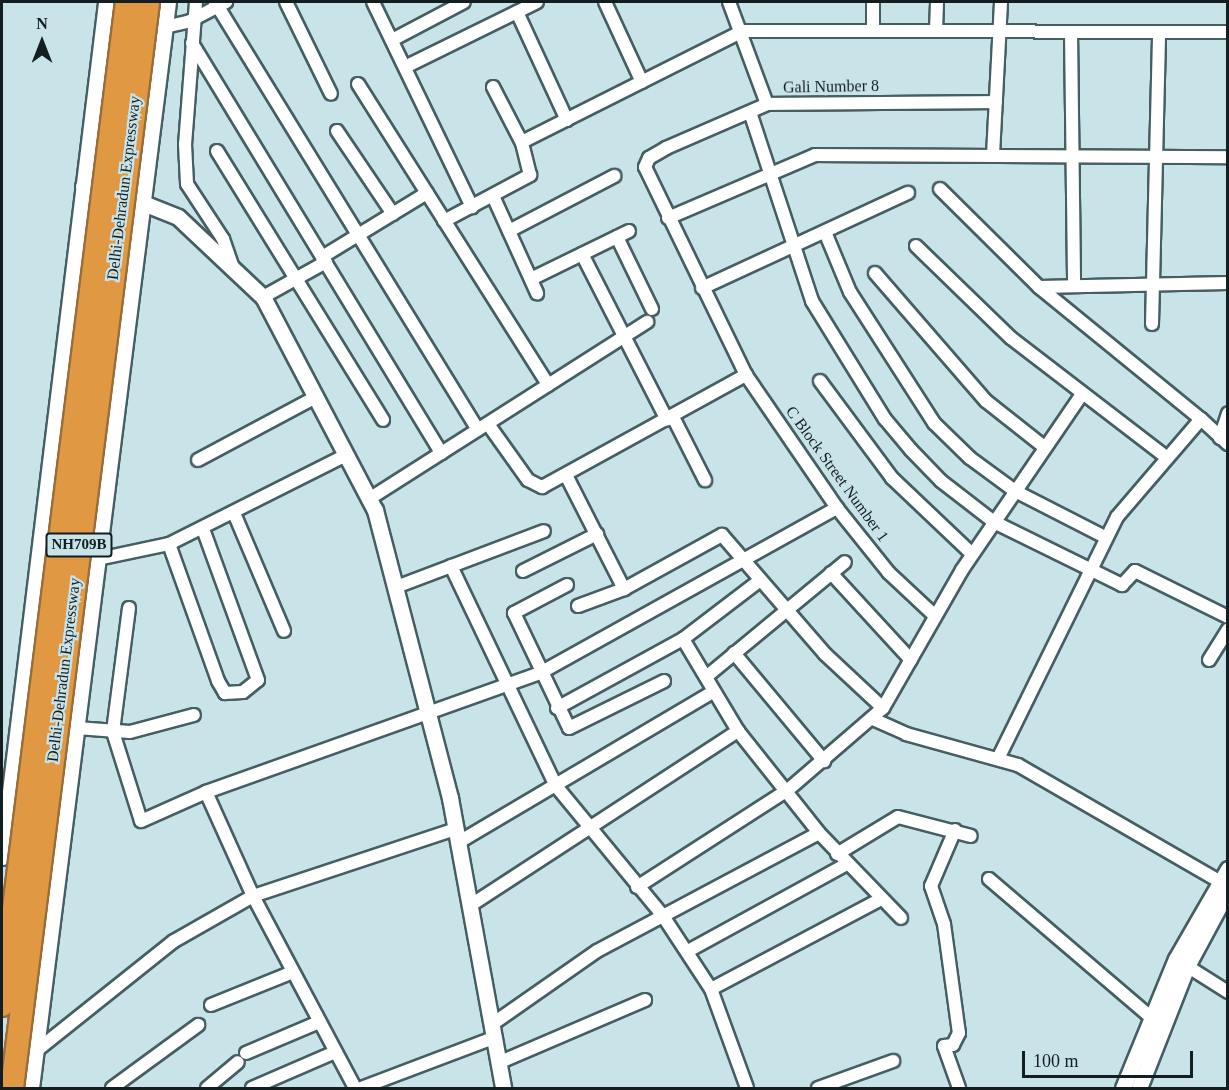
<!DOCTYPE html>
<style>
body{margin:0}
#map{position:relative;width:1229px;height:1090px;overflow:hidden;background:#c8e4e9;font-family:"Times New Roman",serif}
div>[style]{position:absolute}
.roads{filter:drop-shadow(2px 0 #455e62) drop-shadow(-2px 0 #455e62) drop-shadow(0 2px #455e62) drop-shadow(0 -2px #455e62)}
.minor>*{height:12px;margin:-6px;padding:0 6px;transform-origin:6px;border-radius:6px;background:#fff}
.tertiary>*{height:15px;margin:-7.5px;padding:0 7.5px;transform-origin:7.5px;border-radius:7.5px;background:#fff}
.bridges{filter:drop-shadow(2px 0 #986d37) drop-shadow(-2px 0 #986d37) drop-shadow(0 2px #986d37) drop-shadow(0 -2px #986d37)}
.motorway-bridge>*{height:22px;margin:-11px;padding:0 11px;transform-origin:11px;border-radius:11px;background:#e09843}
span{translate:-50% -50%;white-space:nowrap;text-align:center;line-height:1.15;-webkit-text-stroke:4.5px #c8e4e9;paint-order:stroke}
.shield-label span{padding:2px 4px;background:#c8e4e9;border:2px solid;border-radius:4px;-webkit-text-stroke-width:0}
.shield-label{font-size:15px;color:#131e20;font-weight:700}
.street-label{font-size:16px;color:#131e20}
.frame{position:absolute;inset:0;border:3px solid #131e20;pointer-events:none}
.north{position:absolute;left:12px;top:12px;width:60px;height:60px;-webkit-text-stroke:4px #c8e4e9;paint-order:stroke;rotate:0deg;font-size:16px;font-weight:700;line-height:24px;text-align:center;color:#131e20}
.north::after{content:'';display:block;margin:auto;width:21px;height:27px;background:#131e20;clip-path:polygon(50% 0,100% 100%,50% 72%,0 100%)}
.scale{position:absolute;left:1022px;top:1051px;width:171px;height:27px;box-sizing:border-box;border:3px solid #131e20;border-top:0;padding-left:8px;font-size:18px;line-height:21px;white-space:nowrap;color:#131e20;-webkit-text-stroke:4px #c8e4e9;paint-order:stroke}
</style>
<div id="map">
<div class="roads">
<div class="minor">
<i style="left:196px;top:2px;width:142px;rotate:94.4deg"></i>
<i style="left:185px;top:144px;width:40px;rotate:87.1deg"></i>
<i style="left:187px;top:184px;width:66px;rotate:56.8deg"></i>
<i style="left:223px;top:239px;width:31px;rotate:71deg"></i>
<i style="left:215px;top:2px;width:502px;rotate:58.43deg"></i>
<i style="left:286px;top:2px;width:102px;rotate:63.9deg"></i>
<i style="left:373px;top:2px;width:228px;rotate:64.2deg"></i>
<i style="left:605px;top:2px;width:88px;rotate:65.2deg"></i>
<i style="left:729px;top:2px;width:109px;rotate:69.6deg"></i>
<i style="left:517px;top:12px;width:119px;rotate:65.2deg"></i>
<i style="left:165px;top:27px;width:26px;rotate:-13deg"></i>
<i style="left:190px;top:21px;width:41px;rotate:-27.8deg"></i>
<i style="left:873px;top:31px;width:29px;rotate:-90deg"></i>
<i style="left:936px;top:31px;width:29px;rotate:-88deg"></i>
<i style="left:1071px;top:32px;width:254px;rotate:89.3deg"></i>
<i style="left:392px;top:40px;width:81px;rotate:-27.8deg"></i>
<i style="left:192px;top:43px;width:480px;rotate:58.7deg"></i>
<i style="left:405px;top:67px;width:147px;rotate:-26.2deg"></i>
<i style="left:358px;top:84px;width:356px;rotate:57.7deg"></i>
<i style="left:493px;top:87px;width:63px;rotate:62.6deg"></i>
<i style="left:750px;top:112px;width:199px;rotate:71.8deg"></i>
<i style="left:812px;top:301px;width:139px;rotate:58.3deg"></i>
<i style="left:885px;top:419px;width:40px;rotate:50deg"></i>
<i style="left:911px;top:450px;width:43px;rotate:45.9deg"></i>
<i style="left:941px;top:481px;width:67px;rotate:37.7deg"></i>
<i style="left:994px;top:522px;width:143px;rotate:26.2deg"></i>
<i style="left:1122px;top:585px;width:19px;rotate:-47deg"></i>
<i style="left:1135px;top:571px;width:104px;rotate:26.3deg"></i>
<i style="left:337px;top:131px;width:100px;rotate:56deg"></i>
<i style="left:217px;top:151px;width:316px;rotate:58.3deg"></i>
<i style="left:993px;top:155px;width:153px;rotate:-87deg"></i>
<i style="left:940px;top:189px;width:139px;rotate:44.7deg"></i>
<i style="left:1039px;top:287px;width:209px;rotate:39.2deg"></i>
<i style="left:1201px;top:419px;width:129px;rotate:130.6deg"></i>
<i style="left:1117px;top:517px;width:267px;rotate:116.2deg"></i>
<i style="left:493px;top:196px;width:107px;rotate:65.6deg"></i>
<i style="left:668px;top:218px;width:160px;rotate:-23.2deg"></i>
<i style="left:815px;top:155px;width:413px;rotate:0.3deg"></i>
<i style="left:444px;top:221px;width:98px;rotate:-28.1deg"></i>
<i style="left:530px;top:175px;width:34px;rotate:-104deg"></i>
<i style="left:522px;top:142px;width:247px;rotate:-26.7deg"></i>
<i style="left:743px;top:31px;width:485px;rotate:0.1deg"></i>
<i style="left:509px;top:231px;width:119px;rotate:-27.6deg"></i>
<i style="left:825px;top:232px;width:65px;rotate:67.4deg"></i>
<i style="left:850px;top:292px;width:156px;rotate:57.3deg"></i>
<i style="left:934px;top:423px;width:50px;rotate:44.2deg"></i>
<i style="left:970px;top:458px;width:56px;rotate:36.3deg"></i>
<i style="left:1015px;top:491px;width:101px;rotate:27.1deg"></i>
<i style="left:617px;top:237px;width:80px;rotate:64.1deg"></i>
<i style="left:916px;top:246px;width:132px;rotate:44.1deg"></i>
<i style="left:1011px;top:338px;width:195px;rotate:37.5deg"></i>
<i style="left:582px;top:254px;width:186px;rotate:62.9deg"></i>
<i style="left:322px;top:257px;width:123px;rotate:-31.4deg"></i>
<i style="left:875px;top:273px;width:169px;rotate:49.1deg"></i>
<i style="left:986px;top:401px;width:73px;rotate:38.3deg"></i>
<i style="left:531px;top:279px;width:109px;rotate:-26.1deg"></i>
<i style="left:1039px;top:287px;width:189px;rotate:-1.2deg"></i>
<i style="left:702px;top:288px;width:227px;rotate:-24.8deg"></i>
<i style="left:263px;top:297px;width:72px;rotate:-29.1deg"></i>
<i style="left:1152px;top:324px;width:292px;rotate:-88.6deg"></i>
<i style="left:820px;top:381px;width:121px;rotate:53.4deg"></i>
<i style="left:892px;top:478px;width:110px;rotate:43.5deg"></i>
<i style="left:673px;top:417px;width:71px;rotate:63.1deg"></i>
<i style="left:1201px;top:419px;width:37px;rotate:43deg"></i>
<i style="left:488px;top:424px;width:69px;rotate:54.5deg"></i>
<i style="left:528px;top:480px;width:16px;rotate:27deg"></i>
<i style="left:542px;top:487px;width:233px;rotate:-28.8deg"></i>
<i style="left:1220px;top:438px;width:26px;rotate:-72deg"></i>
<i style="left:198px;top:460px;width:134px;rotate:-28.1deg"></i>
<i style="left:567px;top:477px;width:126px;rotate:63deg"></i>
<i style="left:369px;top:499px;width:330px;rotate:-32.5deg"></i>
<i style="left:234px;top:513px;width:128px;rotate:67deg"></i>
<i style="left:169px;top:544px;width:145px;rotate:70.3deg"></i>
<i style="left:218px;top:681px;width:14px;rotate:60deg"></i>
<i style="left:225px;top:693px;width:18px;rotate:-3deg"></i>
<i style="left:243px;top:692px;width:19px;rotate:-39deg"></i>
<i style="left:258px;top:680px;width:161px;rotate:-110deg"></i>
<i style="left:98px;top:559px;width:73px;rotate:-11.9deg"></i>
<i style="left:169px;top:544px;width:198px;rotate:-26.7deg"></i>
<i style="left:451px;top:566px;width:244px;rotate:64.5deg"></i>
<i style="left:556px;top:786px;width:168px;rotate:50.5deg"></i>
<i style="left:663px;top:916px;width:87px;rotate:56.7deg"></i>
<i style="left:711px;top:989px;width:105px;rotate:70deg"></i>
<i style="left:523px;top:571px;width:83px;rotate:-26.6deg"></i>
<i style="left:831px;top:573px;width:118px;rotate:47.4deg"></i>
<i style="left:567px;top:585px;width:60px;rotate:152.2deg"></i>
<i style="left:514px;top:613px;width:127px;rotate:64.4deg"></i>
<i style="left:569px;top:728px;width:106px;rotate:-26.3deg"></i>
<i style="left:396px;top:587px;width:158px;rotate:-20.7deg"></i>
<i style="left:578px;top:606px;width:49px;rotate:-20.3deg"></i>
<i style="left:624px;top:589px;width:112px;rotate:-28.9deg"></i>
<i style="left:722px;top:535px;width:157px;rotate:49.1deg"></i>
<i style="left:825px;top:654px;width:79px;rotate:43deg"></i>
<i style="left:129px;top:608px;width:125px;rotate:97.4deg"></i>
<i style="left:113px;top:732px;width:93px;rotate:72.5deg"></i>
<i style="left:141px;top:821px;width:71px;rotate:-24deg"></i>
<i style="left:206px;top:792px;width:355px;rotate:-19.6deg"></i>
<i style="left:540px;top:673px;width:340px;rotate:-29.1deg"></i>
<i style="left:934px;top:615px;width:62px;rotate:-137deg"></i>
<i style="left:889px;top:573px;width:83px;rotate:-128.7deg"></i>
<i style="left:837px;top:508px;width:161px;rotate:-124.4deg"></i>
<i style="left:746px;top:375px;width:231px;rotate:-115.9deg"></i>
<i style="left:645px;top:167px;width:10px;rotate:-66deg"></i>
<i style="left:649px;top:158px;width:20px;rotate:-30deg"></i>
<i style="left:666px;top:148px;width:110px;rotate:-23.5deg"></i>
<i style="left:767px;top:104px;width:229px;rotate:-0.5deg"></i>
<i style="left:683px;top:639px;width:107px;rotate:59.1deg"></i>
<i style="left:738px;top:731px;width:130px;rotate:51.5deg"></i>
<i style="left:819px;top:833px;width:118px;rotate:46deg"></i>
<i style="left:734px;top:653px;width:141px;rotate:50.2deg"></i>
<i style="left:1209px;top:660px;width:36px;rotate:-58deg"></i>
<i style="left:706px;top:677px;width:180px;rotate:-39.6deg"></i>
<i style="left:557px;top:708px;width:144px;rotate:-28.7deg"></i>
<i style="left:683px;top:639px;width:96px;rotate:-37.3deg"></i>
<i style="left:873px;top:719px;width:36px;rotate:24deg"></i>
<i style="left:906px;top:734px;width:116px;rotate:15.5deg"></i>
<i style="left:1018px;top:765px;width:240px;rotate:30deg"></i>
<i style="left:77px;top:728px;width:53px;rotate:4.3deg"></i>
<i style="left:130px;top:732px;width:66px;rotate:-14.9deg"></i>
<i style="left:206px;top:792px;width:114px;rotate:65.7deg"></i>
<i style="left:253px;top:896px;width:217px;rotate:62deg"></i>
<i style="left:955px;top:830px;width:61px;rotate:113.2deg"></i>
<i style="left:931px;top:886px;width:40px;rotate:71.1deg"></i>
<i style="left:944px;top:924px;width:110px;rotate:82.2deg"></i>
<i style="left:959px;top:1033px;width:13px;rotate:117deg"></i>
<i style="left:953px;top:1045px;width:9px;rotate:174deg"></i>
<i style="left:944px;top:1046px;width:45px;rotate:70.3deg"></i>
<i style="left:459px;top:842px;width:295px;rotate:-30.6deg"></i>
<i style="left:837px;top:854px;width:71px;rotate:-31.2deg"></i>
<i style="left:898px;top:817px;width:75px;rotate:14.6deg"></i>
<i style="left:989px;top:879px;width:214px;rotate:40.5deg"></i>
<i style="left:637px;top:887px;width:181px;rotate:-32.8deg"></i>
<i style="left:789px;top:789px;width:124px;rotate:-40.8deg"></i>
<i style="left:883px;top:708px;width:159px;rotate:-60.2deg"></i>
<i style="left:962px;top:570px;width:213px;rotate:-55.7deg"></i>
<i style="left:471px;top:905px;width:319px;rotate:-33.1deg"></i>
<i style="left:688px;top:951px;width:181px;rotate:-28.7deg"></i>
<i style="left:1179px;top:961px;width:58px;rotate:32.3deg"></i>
<i style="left:711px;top:989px;width:190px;rotate:-27.9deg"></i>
<i style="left:211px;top:1005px;width:88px;rotate:-21.9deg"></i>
<i style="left:491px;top:1025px;width:129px;rotate:-34.9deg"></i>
<i style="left:597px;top:951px;width:251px;rotate:-28deg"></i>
<i style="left:36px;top:1051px;width:176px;rotate:-38.6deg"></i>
<i style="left:174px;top:941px;width:91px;rotate:-29.7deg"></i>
<i style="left:253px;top:896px;width:214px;rotate:-18.3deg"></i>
<i style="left:246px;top:1053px;width:79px;rotate:-23deg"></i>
<i style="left:498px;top:1063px;width:160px;rotate:-23.2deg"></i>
<i style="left:112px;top:1088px;width:107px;rotate:-36.2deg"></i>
<i style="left:207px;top:1088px;width:40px;rotate:-40deg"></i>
<i style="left:252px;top:1088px;width:90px;rotate:-23.4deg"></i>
<i style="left:361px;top:1088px;width:141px;rotate:-20.7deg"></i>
<i style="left:818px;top:1088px;width:80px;rotate:-19.8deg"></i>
</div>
<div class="tertiary">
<i style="left:83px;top:186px;width:28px;rotate:15deg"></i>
<i style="left:133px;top:199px;width:48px;rotate:21.8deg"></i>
<i style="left:178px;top:217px;width:117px;rotate:43.3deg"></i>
<i style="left:263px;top:297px;width:241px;rotate:62.3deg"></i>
<i style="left:375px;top:510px;width:298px;rotate:75.4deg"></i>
<i style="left:450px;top:798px;width:295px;rotate:79.6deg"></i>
<i style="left:2px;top:857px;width:861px;rotate:-83.06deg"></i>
<i style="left:31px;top:1088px;width:1095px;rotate:-82.81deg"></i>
<i style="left:1123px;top:1088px;width:139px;rotate:-67.7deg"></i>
<i style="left:1176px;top:959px;width:104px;rotate:-60deg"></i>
<i style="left:1139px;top:1088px;width:131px;rotate:-68.5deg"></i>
<i style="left:1187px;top:966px;width:86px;rotate:-61.7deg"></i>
</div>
</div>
<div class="bridges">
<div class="motorway-bridge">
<i style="left:2px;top:1005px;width:1011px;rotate:-82.9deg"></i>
<i style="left:12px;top:1088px;width:1094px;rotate:-82.86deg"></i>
</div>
</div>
<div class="shield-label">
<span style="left:79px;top:545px">NH709B</span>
</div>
<div class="street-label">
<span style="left:831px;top:87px;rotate:-1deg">Gali Number 8</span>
<span style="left:124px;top:188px;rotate:-83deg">Delhi-Dehradun Expressway</span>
<span style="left:837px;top:474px;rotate:54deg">C Block Street Number 1</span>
<span style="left:64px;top:670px;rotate:-83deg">Delhi-Dehradun Expressway</span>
</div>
<div class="frame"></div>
<div class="north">N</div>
<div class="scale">100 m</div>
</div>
